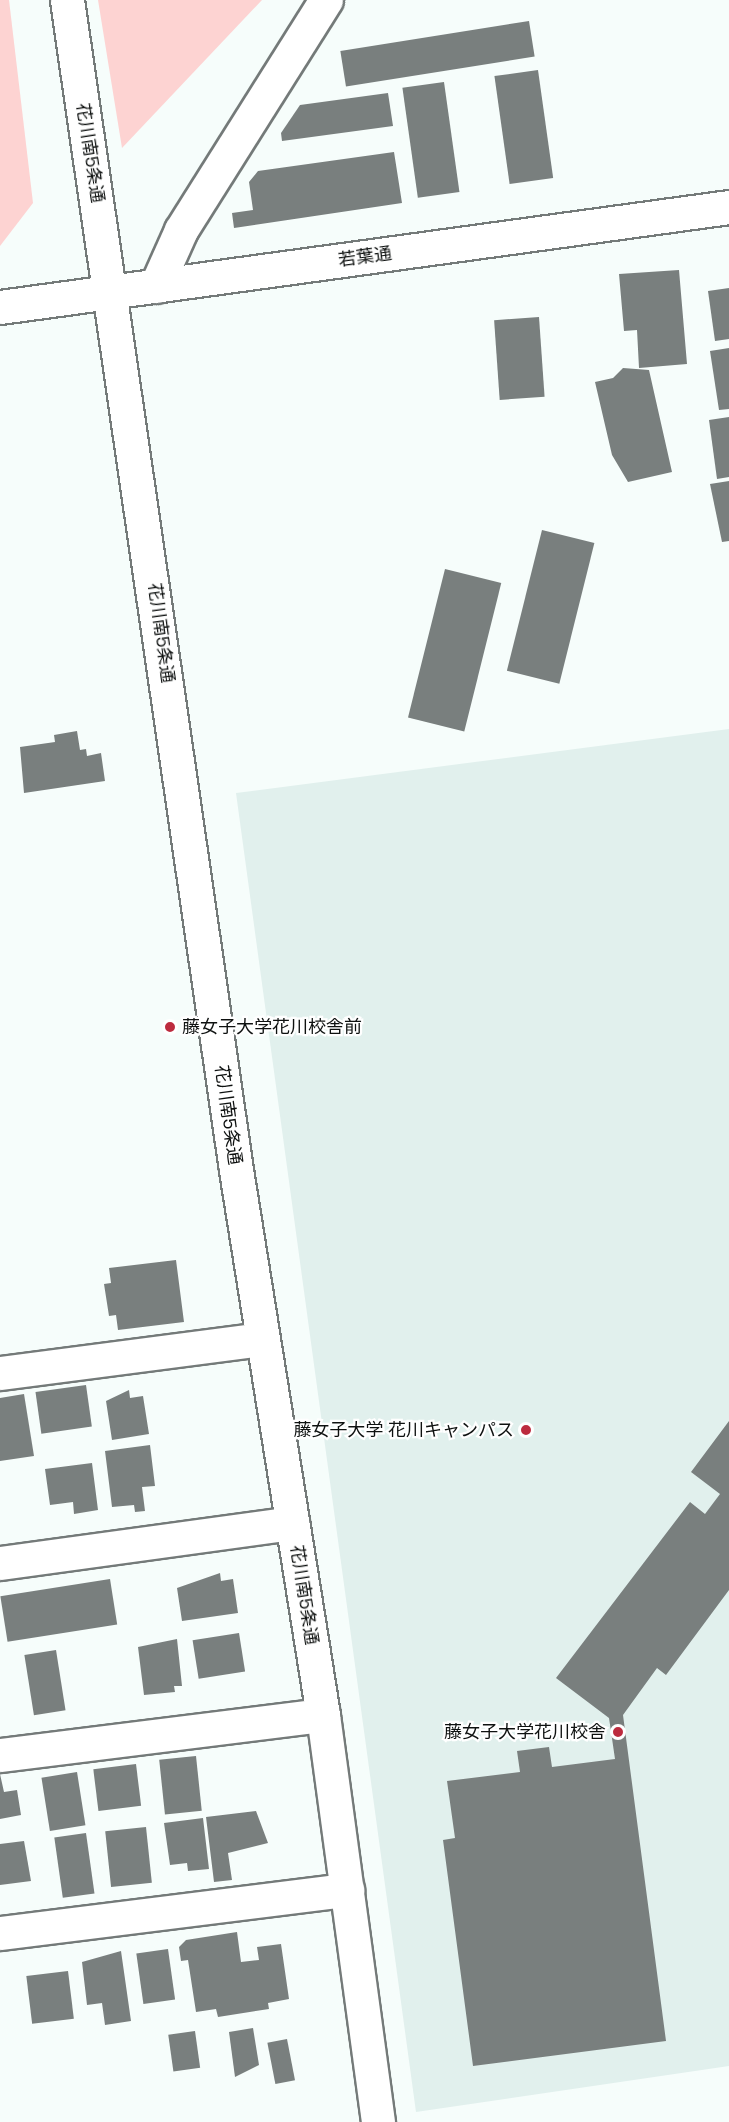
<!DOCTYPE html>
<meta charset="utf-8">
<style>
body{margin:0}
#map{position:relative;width:729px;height:2122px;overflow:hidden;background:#f6fdfb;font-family:"Space Grotesk","Noto Sans JP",sans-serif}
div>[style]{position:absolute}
.built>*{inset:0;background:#e1f0ed}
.green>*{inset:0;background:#fdd3d2}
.building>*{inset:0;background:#797f7e;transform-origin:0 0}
.roads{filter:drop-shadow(2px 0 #747a79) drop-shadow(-2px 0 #747a79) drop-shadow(0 2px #747a79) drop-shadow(0 -2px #747a79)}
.street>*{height:33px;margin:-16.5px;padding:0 16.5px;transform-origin:16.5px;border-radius:16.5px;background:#fff}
.secondary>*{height:33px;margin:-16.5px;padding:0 16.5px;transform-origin:16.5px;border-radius:16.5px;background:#fff}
.dots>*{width:16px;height:16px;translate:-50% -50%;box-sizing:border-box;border:3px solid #fff;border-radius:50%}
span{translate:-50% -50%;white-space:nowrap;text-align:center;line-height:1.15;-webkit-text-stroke:4.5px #fff;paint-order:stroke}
.street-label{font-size:18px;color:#0e1110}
.poi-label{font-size:18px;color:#0e1110}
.left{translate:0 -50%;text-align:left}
.right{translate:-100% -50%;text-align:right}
</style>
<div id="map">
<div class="built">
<i style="clip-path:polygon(729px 729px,729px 2066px,416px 2112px,236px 793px)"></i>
</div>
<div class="green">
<i style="clip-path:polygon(0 0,9px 0,33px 203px,0 246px)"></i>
<i style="clip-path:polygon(98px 0,262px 0,122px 148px)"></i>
</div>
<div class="building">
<i style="left:529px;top:21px;width:36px;height:191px;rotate:81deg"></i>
<i style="left:538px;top:70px;width:109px;height:44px;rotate:82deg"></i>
<i style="left:444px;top:82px;width:111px;height:42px;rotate:82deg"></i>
<i style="clip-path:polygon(388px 93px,393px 126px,282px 141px,281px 133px,300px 105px)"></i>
<i style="clip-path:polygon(394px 152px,402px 203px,234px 228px,232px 213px,253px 210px,249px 182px,258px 171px)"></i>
<i style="clip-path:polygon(679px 270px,687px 364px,639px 368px,637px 330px,624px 331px,619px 274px)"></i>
<i style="clip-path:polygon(729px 288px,729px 339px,715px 341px,708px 291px)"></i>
<i style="left:539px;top:317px;width:80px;height:45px;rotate:86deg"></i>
<i style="clip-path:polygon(729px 348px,729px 409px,719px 410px,710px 351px)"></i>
<i style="clip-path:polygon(623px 368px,649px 370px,672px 472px,628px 482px,612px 455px,595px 382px,613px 378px)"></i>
<i style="clip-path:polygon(729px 417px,729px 477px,717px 479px,709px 420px)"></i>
<i style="clip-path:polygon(729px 481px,729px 541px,722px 542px,710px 484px)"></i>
<i style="left:542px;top:530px;width:54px;height:145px;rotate:14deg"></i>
<i style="left:445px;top:569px;width:58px;height:153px;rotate:14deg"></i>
<i style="clip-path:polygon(77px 731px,80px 750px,86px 749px,87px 756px,101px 753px,105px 781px,24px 793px,20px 747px,55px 742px,54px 735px)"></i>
<i style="clip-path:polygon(176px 1260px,184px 1322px,118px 1330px,116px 1315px,109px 1316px,104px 1284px,111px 1283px,109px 1268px)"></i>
<i style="left:86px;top:1385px;width:42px;height:51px;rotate:82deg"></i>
<i style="clip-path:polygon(129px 1390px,130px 1398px,143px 1396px,149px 1434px,112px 1440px,106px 1401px)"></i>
<i style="clip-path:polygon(24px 1394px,34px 1456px,0 1461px,0 1398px)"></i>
<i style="clip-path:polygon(729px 1421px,729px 1590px,666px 1675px,657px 1668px,623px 1715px,666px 2041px,473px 2066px,443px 1840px,455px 1838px,447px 1781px,520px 1772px,517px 1751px,549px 1747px,552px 1767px,615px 1759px,609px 1718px,556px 1678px,690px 1502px,705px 1514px,720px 1494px,691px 1472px)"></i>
<i style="clip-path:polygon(150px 1445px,155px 1486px,142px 1487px,145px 1511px,135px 1512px,134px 1505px,112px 1507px,105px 1451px)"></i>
<i style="clip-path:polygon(92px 1463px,98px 1510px,74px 1514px,73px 1502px,50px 1505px,45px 1469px)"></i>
<i style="clip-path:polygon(220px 1573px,221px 1581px,233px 1579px,238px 1613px,182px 1621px,177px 1588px)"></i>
<i style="left:110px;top:1579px;width:46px;height:111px;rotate:81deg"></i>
<i style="left:239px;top:1633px;width:39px;height:47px;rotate:81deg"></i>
<i style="clip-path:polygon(177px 1639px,182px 1686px,174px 1686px,175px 1692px,144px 1695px,138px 1647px)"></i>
<i style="left:56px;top:1650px;width:61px;height:32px;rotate:81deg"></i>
<i style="left:196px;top:1756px;width:55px;height:37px;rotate:84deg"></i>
<i style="left:136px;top:1764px;width:42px;height:43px;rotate:83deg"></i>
<i style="left:77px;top:1772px;width:54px;height:36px;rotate:81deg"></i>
<i style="clip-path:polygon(0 1774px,4px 1792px,17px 1790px,21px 1815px,0 1819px)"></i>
<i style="clip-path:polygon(256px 1811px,268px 1843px,228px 1853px,232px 1880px,214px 1882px,206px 1817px)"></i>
<i style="clip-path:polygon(203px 1818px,209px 1869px,188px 1871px,187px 1863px,170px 1865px,164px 1823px)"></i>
<i style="left:146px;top:1827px;width:56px;height:41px;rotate:84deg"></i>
<i style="left:86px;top:1833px;width:61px;height:32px;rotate:82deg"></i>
<i style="clip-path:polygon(24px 1841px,31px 1881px,0 1885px,0 1844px)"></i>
<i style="clip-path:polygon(237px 1932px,241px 1962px,259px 1960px,257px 1947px,281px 1944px,289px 1999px,268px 2003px,269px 2009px,218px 2017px,216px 2009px,196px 2012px,188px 1960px,181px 1961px,179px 1947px,186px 1940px)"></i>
<i style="left:168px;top:1949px;width:51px;height:32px;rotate:82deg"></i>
<i style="clip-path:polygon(121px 1951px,131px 2021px,105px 2025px,102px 2003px,87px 2005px,82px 1962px)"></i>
<i style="left:68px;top:1971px;width:48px;height:42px;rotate:83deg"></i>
<i style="clip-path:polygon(253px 2028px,259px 2065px,235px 2077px,229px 2032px)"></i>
<i style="left:195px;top:2031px;width:37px;height:27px;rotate:82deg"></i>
<i style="left:287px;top:2039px;width:42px;height:20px;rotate:79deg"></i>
</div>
<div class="roads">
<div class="street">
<i style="left:156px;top:286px;width:61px;rotate:-65.9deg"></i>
<i style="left:181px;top:230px;width:272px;rotate:-57.8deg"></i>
<i style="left:0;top:1373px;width:264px;rotate:-7.4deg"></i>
<i style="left:0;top:1563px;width:295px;rotate:-7.8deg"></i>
<i style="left:0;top:1755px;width:325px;rotate:-7.1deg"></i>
<i style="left:0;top:1933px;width:350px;rotate:-7.1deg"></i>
</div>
<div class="secondary">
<i style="left:67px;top:0;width:1182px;rotate:81.78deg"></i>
<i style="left:236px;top:1170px;width:552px;rotate:80.93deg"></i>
<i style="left:323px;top:1715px;width:411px;rotate:82.3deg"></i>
<i style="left:0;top:307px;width:736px;rotate:-7.81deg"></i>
</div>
</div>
<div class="dots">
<i style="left:170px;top:1027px;background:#bc2b3e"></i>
<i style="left:526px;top:1430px;background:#bc2b3e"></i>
<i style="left:618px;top:1732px;background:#bc2b3e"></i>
</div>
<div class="street-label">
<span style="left:90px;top:153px;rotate:81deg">花川南5条通</span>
<span style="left:365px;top:257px;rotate:-8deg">若葉通</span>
<span style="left:161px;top:633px;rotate:82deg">花川南5条通</span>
<span style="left:228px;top:1115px;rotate:82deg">花川南5条通</span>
<span style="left:304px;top:1595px;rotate:81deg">花川南5条通</span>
</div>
<div class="poi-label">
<span class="left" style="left:182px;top:1027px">藤女子大学花川校舎前</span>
<span class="right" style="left:514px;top:1430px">藤女子大学 花川キャンパス</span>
<span class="right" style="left:606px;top:1732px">藤女子大学花川校舎</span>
</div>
</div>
